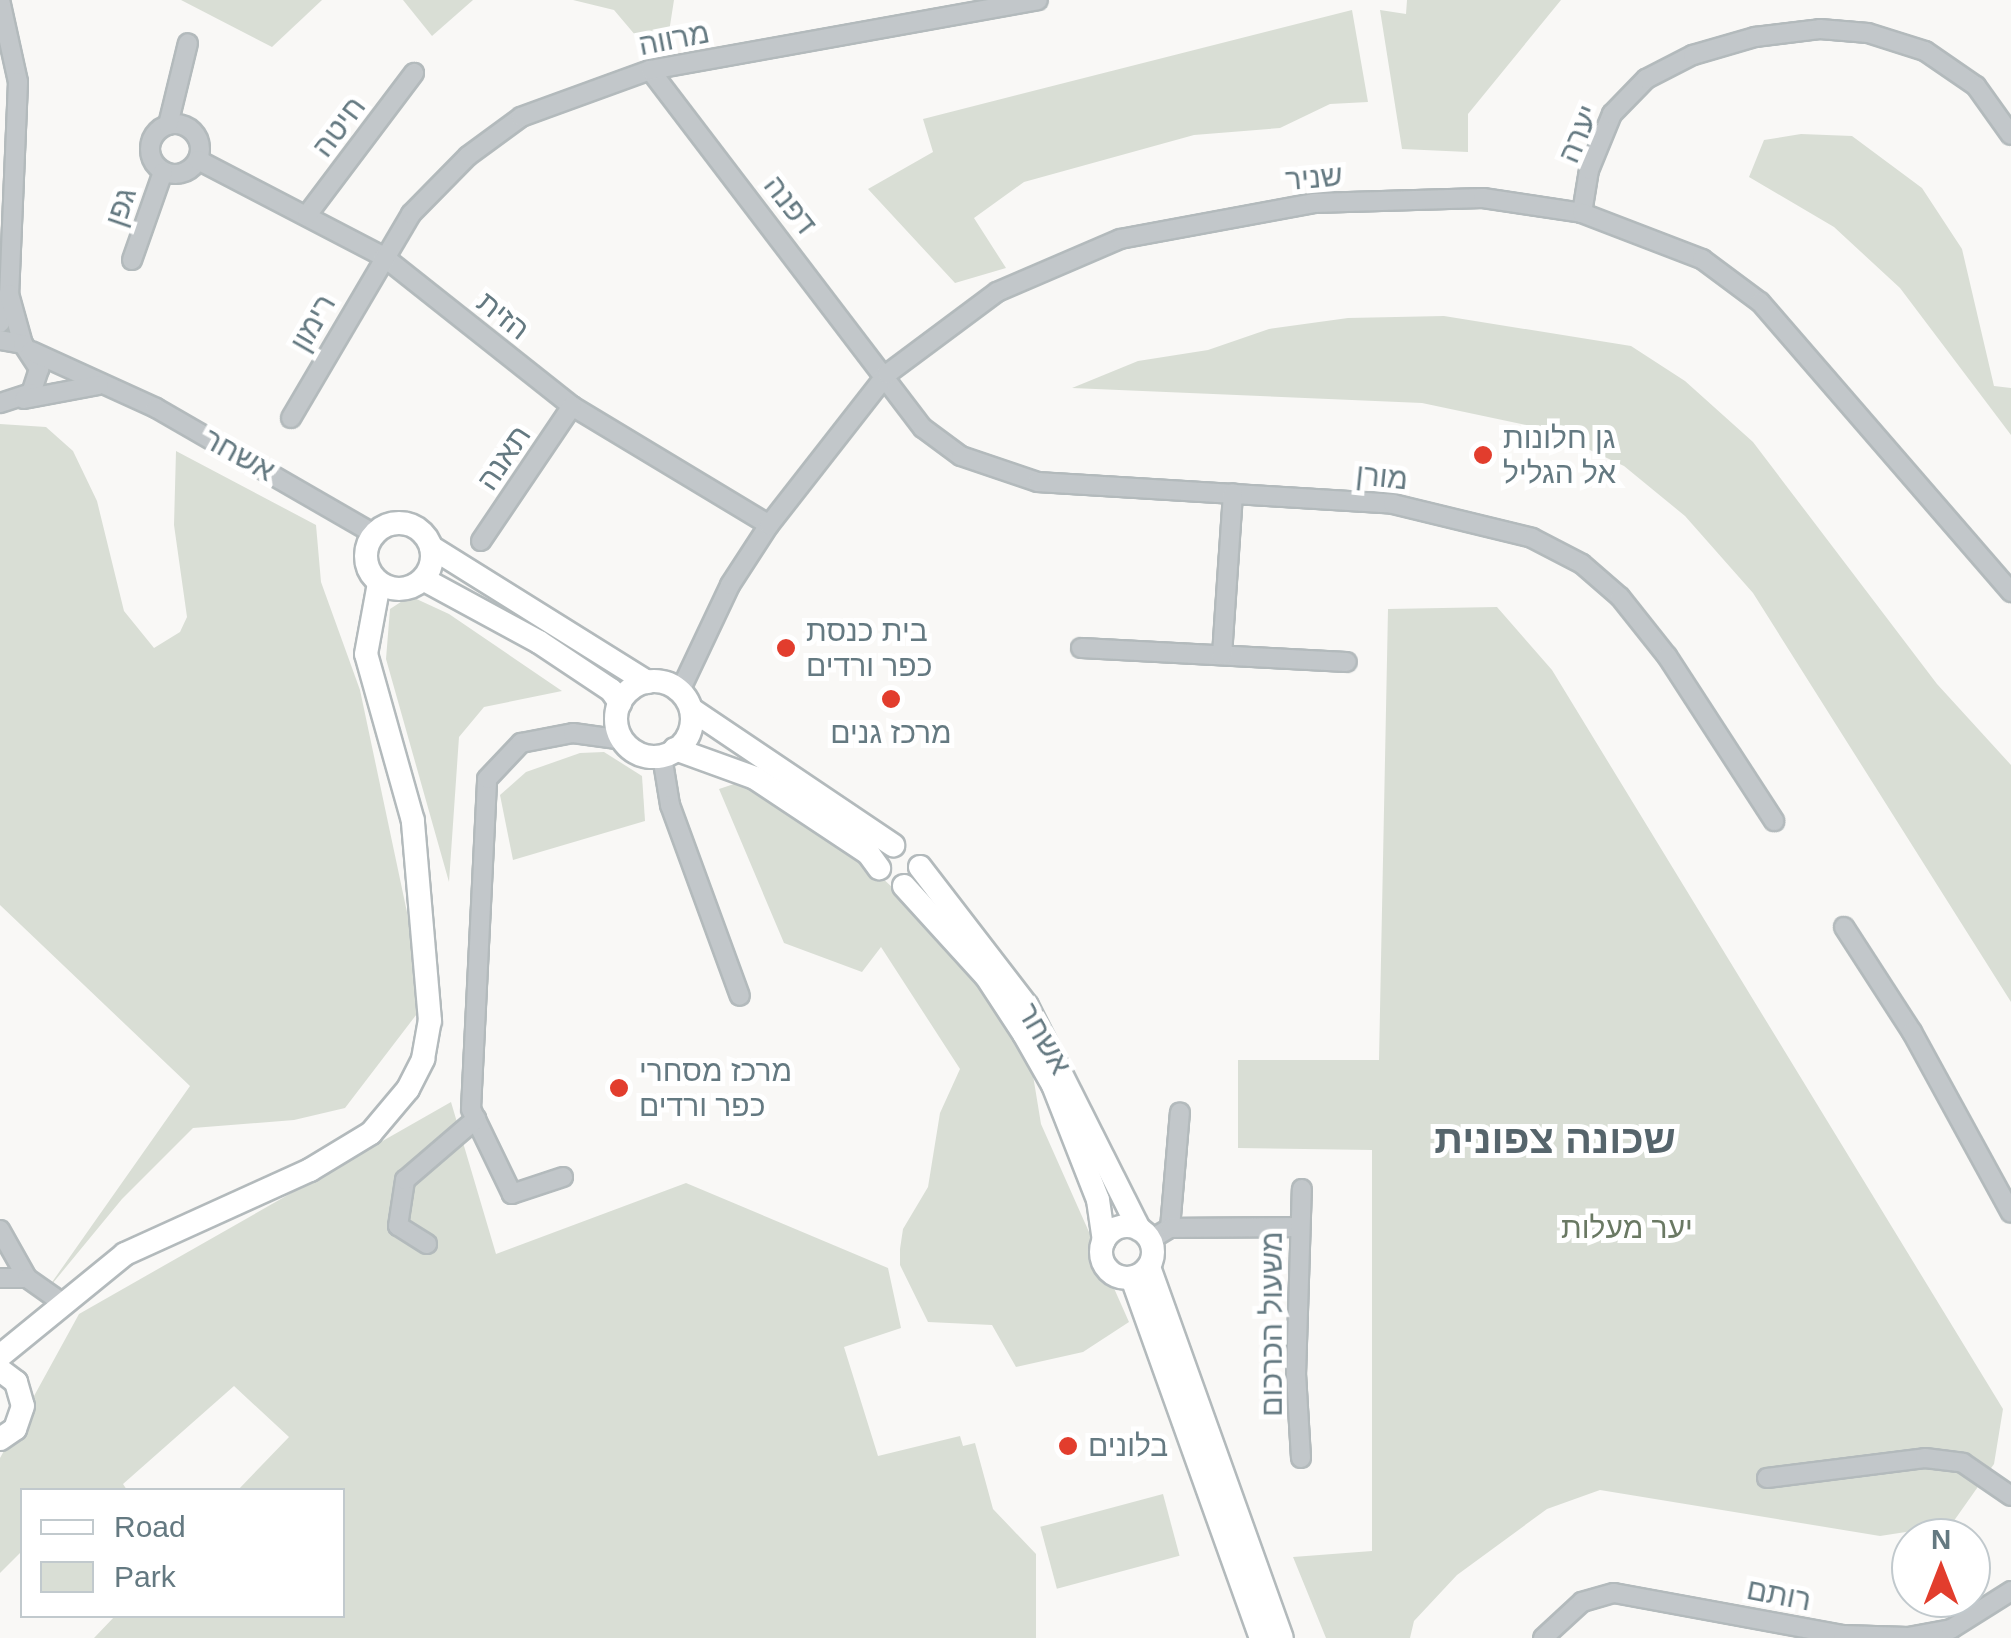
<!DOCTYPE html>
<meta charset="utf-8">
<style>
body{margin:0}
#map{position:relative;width:2011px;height:1638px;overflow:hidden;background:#f9f8f6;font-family:Arial,"Noto Sans Hebrew",sans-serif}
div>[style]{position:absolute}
.green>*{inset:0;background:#d9ded5;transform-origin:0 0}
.roads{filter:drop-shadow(2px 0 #b3babc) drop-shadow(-2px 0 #b3babc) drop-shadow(0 2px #b3babc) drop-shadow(0 -2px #b3babc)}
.minor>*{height:18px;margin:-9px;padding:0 9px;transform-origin:9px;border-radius:9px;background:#c2c7ca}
.minor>.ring{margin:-9px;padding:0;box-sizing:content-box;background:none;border:18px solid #c2c7ca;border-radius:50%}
.major>*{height:22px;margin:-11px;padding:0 11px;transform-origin:11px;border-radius:11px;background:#fff}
.major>.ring{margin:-11px;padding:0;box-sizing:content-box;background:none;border:22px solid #fff;border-radius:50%}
.dots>*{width:28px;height:28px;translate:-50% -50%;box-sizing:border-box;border:5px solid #fff;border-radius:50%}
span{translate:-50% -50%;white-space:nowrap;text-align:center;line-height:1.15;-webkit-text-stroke:10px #fff;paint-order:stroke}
.street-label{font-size:30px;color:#647981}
.poi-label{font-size:30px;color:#647981}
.left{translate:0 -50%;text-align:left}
.park-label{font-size:30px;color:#6a7963}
.district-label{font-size:40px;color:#56656c;font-weight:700}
.legend{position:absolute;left:20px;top:1488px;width:325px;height:130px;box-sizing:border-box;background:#fff;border:2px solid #c1c9cd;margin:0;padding:12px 18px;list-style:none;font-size:30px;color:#647981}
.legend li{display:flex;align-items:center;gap:20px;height:50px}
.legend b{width:50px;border:2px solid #c1c9cd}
.north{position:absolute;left:1891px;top:1518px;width:100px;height:100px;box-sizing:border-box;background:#fff;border:2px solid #c1c9cd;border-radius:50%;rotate:0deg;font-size:28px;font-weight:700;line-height:40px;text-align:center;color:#647981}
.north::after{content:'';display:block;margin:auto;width:35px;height:45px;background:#e23d2d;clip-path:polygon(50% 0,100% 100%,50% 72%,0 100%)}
</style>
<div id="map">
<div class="green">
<i style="clip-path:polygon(181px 0,322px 0,272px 47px)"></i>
<i style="clip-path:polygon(403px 0,473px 0,432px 36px)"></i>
<i style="clip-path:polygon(573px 0,674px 0,669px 32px,636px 36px,614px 10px)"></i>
<i style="clip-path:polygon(1407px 0,1561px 0,1468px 114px,1468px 152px,1402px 149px,1380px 10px,1406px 14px)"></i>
<i style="clip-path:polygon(1352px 10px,1368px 102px,1330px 104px,1280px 128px,1194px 135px,1024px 182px,974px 218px,1006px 268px,955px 283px,868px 189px,933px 152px,923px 119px)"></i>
<i style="clip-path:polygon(1801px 134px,1852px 136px,1922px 188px,1962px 249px,1994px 386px,2011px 388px,2011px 435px,1900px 288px,1834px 227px,1749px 177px,1764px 140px)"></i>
<i style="clip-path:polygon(1444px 316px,1631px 346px,1685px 381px,1753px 442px,1937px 684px,2011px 765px,2011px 1002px,1753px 593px,1685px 516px,1624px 466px,1545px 429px,1422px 403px,1072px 388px,1138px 361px,1208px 350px,1269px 329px,1348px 318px)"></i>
<i style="clip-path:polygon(0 424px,46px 427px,73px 451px,97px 501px,124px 611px,154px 648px,180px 632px,187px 617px,174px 525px,176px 451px,316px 525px,321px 582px,360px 690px,426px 1002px,345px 1108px,294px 1120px,193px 1128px,122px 1199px,43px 1295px,190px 1086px,0 905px)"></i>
<i style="clip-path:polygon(410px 596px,449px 614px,562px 691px,484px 707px,459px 737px,449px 882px,386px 659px,390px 609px)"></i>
<i style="clip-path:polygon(1497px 607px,1552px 670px,2003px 1409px,1994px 1464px,1951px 1525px,1880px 1536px,1600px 1490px,1547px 1509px,1457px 1575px,1414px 1621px,1410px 1638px,1326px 1638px,1293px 1557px,1372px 1551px,1372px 1150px,1238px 1148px,1238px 1060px,1379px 1060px,1388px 609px)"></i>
<i style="clip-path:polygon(604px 752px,642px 776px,645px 821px,513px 860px,500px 795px,526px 772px,580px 753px)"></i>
<i style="clip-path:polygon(740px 782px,765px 791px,876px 872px,952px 944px,1030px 1057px,1041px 1124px,1129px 1322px,1083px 1352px,1016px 1367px,992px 1325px,928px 1322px,900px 1265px,900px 1249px,903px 1229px,928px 1187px,940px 1113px,960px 1069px,881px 947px,862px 972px,784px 943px,719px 789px)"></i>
<i style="clip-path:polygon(451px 1102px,496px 1254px,686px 1183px,888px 1268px,901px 1328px,844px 1347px,878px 1456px,960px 1436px,963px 1446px,975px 1443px,993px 1509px,1036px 1554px,1036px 1638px,94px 1638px,115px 1616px,342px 1616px,342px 1490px,238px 1490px,289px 1437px,234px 1386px,123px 1484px,127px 1490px,22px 1490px,22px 1551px,0 1573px,0 1458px,79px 1314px)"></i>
<i style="left:1163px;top:1494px;width:64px;height:127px;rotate:75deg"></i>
</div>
<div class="roads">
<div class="minor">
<i style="left:0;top:0;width:84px;rotate:77.6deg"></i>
<i style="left:18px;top:82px;width:212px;rotate:92.4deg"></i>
<i style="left:9px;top:294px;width:30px;rotate:107deg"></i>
<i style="left:650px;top:70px;width:450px;rotate:52.7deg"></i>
<i style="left:923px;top:428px;width:47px;rotate:36.4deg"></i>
<i style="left:961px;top:456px;width:81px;rotate:18.7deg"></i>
<i style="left:1038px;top:482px;width:356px;rotate:3.5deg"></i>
<i style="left:1393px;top:504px;width:143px;rotate:13.7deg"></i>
<i style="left:1532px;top:538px;width:56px;rotate:27.5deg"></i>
<i style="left:1582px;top:564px;width:50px;rotate:41deg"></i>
<i style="left:1620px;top:597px;width:75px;rotate:51.5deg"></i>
<i style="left:1667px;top:656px;width:197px;rotate:57deg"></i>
<i class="ring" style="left:150px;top:124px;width:32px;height:32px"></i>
<i style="left:168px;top:125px;width:84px;rotate:-76.3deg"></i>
<i style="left:198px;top:160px;width:210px;rotate:27.5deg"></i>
<i style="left:384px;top:257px;width:240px;rotate:38.4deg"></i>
<i style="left:572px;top:406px;width:230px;rotate:31.1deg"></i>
<i style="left:1582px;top:213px;width:44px;rotate:-80.8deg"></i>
<i style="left:1589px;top:170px;width:61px;rotate:-67.7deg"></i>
<i style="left:1612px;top:114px;width:49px;rotate:-45.8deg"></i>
<i style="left:1646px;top:79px;width:53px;rotate:-27.1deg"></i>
<i style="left:1693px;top:55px;width:65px;rotate:-16.2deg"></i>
<i style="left:1755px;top:37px;width:65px;rotate:-7deg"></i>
<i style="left:1820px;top:29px;width:48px;rotate:4.8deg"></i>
<i style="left:1868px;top:33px;width:60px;rotate:17.5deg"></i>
<i style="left:1925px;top:51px;width:62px;rotate:34.5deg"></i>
<i style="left:1976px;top:86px;width:60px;rotate:54.5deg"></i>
<i style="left:307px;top:215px;width:178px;rotate:-53deg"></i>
<i style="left:132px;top:260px;width:93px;rotate:-70.6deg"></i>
<i style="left:9px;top:294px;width:52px;rotate:74.4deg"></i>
<i style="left:0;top:340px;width:23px;rotate:10deg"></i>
<i style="left:23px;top:344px;width:30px;rotate:57deg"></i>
<i style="left:39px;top:369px;width:25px;rotate:108deg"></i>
<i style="left:31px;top:393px;width:33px;rotate:162deg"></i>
<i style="left:31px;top:351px;width:137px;rotate:24.5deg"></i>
<i style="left:156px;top:408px;width:252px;rotate:30deg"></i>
<i style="left:24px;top:399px;width:76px;rotate:-10.6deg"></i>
<i style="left:291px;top:418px;width:237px;rotate:-59.5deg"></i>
<i style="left:411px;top:214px;width:81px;rotate:-45.5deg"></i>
<i style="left:468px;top:156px;width:66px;rotate:-36.3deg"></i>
<i style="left:521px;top:117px;width:137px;rotate:-20deg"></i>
<i style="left:650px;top:70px;width:394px;rotate:-10.2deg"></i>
<i style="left:481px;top:541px;width:163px;rotate:-56deg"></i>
<i style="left:1081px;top:648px;width:266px;rotate:3deg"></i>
<i style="left:1222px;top:655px;width:162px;rotate:-86.1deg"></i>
<i style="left:680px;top:691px;width:117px;rotate:-64.7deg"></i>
<i style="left:730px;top:585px;width:72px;rotate:-57deg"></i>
<i style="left:769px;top:525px;width:192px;rotate:-52deg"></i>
<i style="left:887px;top:374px;width:137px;rotate:-36.7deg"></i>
<i style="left:997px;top:292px;width:134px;rotate:-23.3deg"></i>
<i style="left:1120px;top:239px;width:197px;rotate:-10.5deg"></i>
<i style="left:1314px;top:203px;width:169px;rotate:-1.7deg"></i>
<i style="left:1483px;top:198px;width:100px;rotate:8.6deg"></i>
<i style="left:1582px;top:213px;width:129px;rotate:21deg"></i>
<i style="left:1702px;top:259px;width:72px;rotate:36.6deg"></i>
<i style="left:1760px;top:302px;width:384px;rotate:49.1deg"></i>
<i style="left:662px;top:756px;width:50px;rotate:80.7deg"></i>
<i style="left:670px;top:805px;width:203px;rotate:69.9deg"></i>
<i style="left:1844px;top:927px;width:125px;rotate:57.1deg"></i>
<i style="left:1912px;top:1032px;width:206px;rotate:61.3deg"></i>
<i style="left:563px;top:1177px;width:54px;rotate:161.6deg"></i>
<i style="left:512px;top:1194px;width:94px;rotate:-115.8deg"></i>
<i style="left:471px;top:1109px;width:330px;rotate:-87.2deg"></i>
<i style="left:487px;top:779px;width:50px;rotate:-46.6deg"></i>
<i style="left:521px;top:743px;width:53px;rotate:-10.9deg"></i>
<i style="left:573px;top:733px;width:50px;rotate:8deg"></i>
<i style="left:1170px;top:1228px;width:116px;rotate:-85.1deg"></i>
<i style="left:0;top:1230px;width:55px;rotate:60.6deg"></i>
<i style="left:1150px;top:1240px;width:23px;rotate:-31deg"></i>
<i style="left:1170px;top:1228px;width:128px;rotate:-0.4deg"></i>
<i style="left:427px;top:1244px;width:34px;rotate:-148deg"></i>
<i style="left:398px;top:1226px;width:47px;rotate:-81.3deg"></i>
<i style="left:405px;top:1180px;width:94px;rotate:-40.7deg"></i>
<i style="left:0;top:1278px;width:27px"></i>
<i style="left:27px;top:1278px;width:45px;rotate:35.1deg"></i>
<i style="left:1301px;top:1458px;width:83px;rotate:-93.4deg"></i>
<i style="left:1296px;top:1375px;width:186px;rotate:-88.2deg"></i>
<i style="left:1767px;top:1478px;width:159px;rotate:-7.2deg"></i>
<i style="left:1925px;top:1458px;width:38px;rotate:7deg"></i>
<i style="left:1963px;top:1463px;width:58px;rotate:34.5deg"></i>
<i style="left:1543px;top:1638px;width:53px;rotate:-42.7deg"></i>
<i style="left:1582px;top:1602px;width:33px;rotate:-16deg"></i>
<i style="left:1614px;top:1593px;width:233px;rotate:10.4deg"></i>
<i style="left:1843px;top:1635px;width:65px;rotate:1.8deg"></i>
<i style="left:1908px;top:1637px;width:44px;rotate:-10.5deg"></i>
<i style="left:1951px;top:1629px;width:71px;rotate:-32.3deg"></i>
</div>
<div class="major">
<i class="ring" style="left:366px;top:523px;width:44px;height:44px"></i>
<i style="left:431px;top:547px;width:255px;rotate:32deg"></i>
<i style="left:423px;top:579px;width:132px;rotate:28.5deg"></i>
<i style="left:539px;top:642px;width:87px;rotate:33.7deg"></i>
<i style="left:611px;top:690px;width:16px;rotate:55deg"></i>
<i class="ring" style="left:616px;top:681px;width:54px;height:54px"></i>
<i style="left:691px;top:709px;width:244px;rotate:34deg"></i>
<i style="left:675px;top:749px;width:85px;rotate:19.9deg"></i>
<i style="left:755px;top:778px;width:136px;rotate:33.6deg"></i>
<i style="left:868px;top:853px;width:19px;rotate:54deg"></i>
<i style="left:920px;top:867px;width:175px;rotate:52.4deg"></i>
<i style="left:1027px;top:1006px;width:250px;rotate:63.3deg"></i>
<i style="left:904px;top:886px;width:122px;rotate:47.7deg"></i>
<i style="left:986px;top:976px;width:69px;rotate:56.8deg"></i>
<i style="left:1024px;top:1034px;width:59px;rotate:60.4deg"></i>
<i style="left:1053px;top:1085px;width:123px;rotate:68.6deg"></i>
<i style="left:1098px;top:1200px;width:41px;rotate:81.7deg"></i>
<i class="ring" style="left:1101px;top:1226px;width:30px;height:30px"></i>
<i style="left:1149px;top:1267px;width:394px;rotate:70.3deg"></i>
<i style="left:1132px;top:1278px;width:382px;rotate:70.3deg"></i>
<i style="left:0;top:1356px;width:161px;rotate:-39.2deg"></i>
<i style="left:125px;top:1254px;width:203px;rotate:-24.4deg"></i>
<i style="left:310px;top:1170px;width:71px;rotate:-31.2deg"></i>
<i style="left:371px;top:1133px;width:57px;rotate:-49.9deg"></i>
<i style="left:408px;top:1089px;width:34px;rotate:-63deg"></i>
<i style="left:423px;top:1059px;width:39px;rotate:-80deg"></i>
<i style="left:430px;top:1021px;width:201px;rotate:-94.9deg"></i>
<i style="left:413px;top:821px;width:173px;rotate:-105.7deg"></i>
<i style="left:366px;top:654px;width:72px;rotate:-79.6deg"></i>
<i style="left:0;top:1370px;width:20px;rotate:37deg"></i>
<i style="left:16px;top:1382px;width:25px;rotate:74deg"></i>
<i style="left:23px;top:1406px;width:24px;rotate:109deg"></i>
<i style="left:15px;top:1429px;width:18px;rotate:146deg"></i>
</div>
</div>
<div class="dots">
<i style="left:1483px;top:455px;background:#e23d2d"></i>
<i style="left:786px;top:648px;background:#e23d2d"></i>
<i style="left:891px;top:699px;background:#e23d2d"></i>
<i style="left:619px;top:1088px;background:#e23d2d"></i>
<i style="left:1068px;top:1446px;background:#e23d2d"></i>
</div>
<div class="street-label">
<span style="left:674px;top:39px;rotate:-11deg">מרווה</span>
<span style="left:339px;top:127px;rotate:-53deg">חיטה</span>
<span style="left:1579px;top:134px;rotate:-67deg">יערה</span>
<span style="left:1314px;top:178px;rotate:-5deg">שניר</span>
<span style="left:790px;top:205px;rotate:52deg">דפנה</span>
<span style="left:121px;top:207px;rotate:-71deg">גפן</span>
<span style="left:503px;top:316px;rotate:38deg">הזית</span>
<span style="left:313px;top:323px;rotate:-60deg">רימון</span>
<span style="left:239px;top:455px;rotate:29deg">אשחר</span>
<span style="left:504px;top:458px;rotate:-56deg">תאנה</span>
<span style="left:1382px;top:477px;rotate:6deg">מורן</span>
<span style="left:1044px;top:1039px;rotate:60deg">אשחר</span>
<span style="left:1272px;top:1324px;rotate:-90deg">משעול הכרכום</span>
<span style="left:1779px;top:1595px;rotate:11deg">רותם</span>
</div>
<div class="poi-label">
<span class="left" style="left:1503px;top:455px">גן חלונות<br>אל הגליל</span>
<span class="left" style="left:806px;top:648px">בית כנסת<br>כפר ורדים</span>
<span style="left:891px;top:733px">מרכז גנים</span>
<span class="left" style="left:639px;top:1088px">מרכז מסחרי<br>כפר ורדים</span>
<span class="left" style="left:1088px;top:1446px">בלונים</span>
</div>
<div class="park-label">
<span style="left:1627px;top:1228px">יער מעלות</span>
</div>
<div class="district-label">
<span style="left:1555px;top:1139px">שכונה צפונית</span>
</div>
<ul class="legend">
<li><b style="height:12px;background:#fff"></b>Road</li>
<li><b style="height:28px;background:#d9ded5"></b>Park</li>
</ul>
<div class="north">N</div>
</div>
